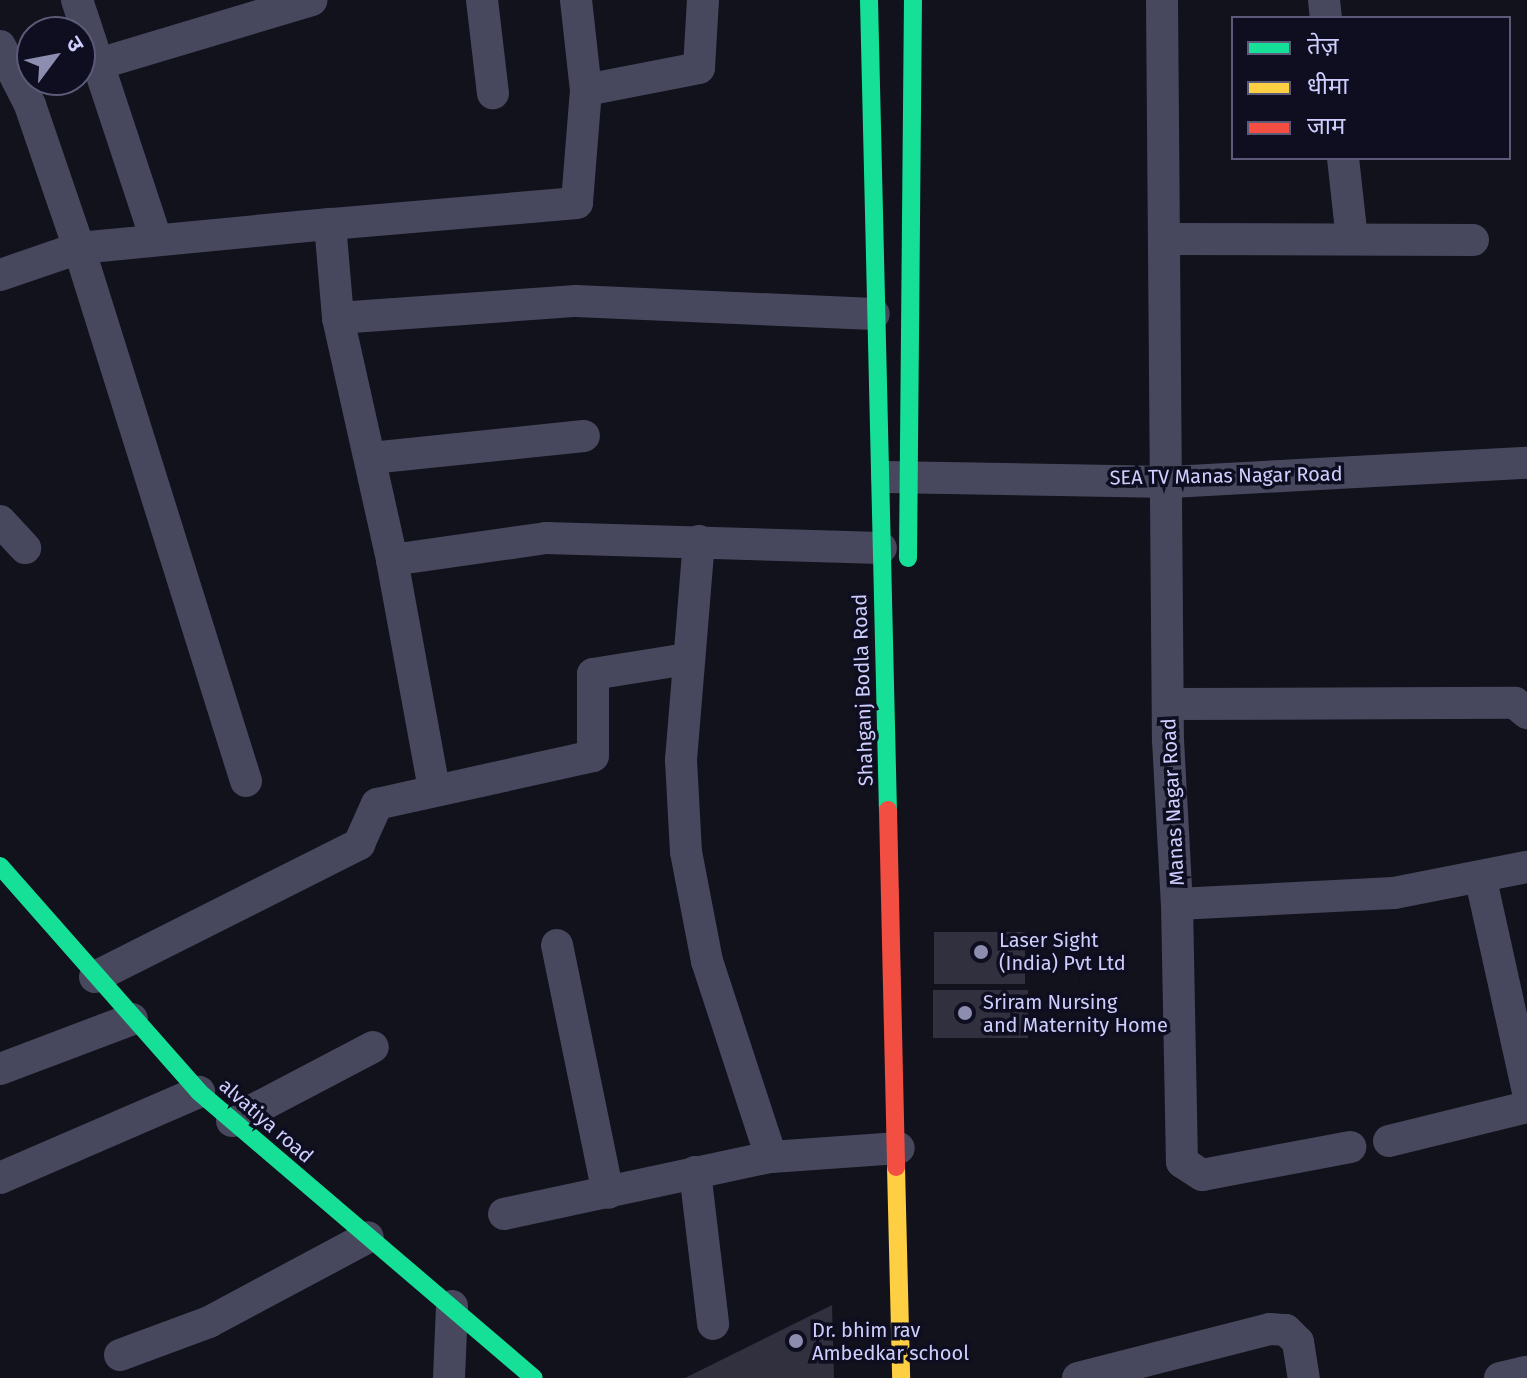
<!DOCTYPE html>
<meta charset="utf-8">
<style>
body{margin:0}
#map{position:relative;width:1527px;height:1378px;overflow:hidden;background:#12121c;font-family:"Fira Sans","Noto Sans Devanagari",sans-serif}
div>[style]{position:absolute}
.building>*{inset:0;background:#30303e;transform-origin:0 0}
.street>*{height:32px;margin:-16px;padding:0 16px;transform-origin:16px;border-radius:16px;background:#47485d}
.fast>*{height:18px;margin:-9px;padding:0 9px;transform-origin:9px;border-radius:9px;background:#16e098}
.slow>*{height:18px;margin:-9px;padding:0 9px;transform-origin:9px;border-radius:9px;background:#ffcf43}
.jam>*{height:18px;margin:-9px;padding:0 9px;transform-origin:9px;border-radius:9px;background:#f24e42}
.dots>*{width:22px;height:22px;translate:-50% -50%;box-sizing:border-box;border:4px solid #0e0e20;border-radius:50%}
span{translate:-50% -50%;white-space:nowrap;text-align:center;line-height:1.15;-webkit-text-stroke:7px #0e0e20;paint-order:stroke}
.street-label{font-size:20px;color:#cecffe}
.poi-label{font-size:20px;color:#cecffe}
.left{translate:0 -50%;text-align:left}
.legend{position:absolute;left:1231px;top:16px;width:280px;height:144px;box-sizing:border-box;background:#0e0e20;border:2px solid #5b5b79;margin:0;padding:10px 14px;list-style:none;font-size:24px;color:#cecffe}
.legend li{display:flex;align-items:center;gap:16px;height:40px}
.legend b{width:40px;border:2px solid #5b5b79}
.north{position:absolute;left:16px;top:16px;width:80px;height:80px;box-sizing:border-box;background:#0e0e20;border:2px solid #5b5b79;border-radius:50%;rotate:58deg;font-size:22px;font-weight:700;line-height:32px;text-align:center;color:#cecffe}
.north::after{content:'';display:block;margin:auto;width:28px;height:36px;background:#8c8daf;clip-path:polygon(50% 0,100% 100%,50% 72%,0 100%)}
</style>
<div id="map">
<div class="building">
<i style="left:934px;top:932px;width:91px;height:52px"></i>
<i style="left:933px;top:990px;width:95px;height:48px"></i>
<i style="clip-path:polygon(832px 1305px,834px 1378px,685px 1378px)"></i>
</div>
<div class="street">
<i style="left:77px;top:0;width:249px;rotate:71.7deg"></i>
<i style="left:482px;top:0;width:94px;rotate:83.3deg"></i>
<i style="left:576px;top:0;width:91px;rotate:83.7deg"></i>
<i style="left:703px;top:0;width:68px;rotate:93.4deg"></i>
<i style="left:699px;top:68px;width:115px;rotate:169deg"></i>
<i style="left:586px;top:90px;width:113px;rotate:94.6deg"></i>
<i style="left:577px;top:203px;width:248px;rotate:175.1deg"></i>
<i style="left:330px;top:224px;width:94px;rotate:85.1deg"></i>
<i style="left:338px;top:318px;width:248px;rotate:77.4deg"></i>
<i style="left:392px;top:560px;width:156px;rotate:-8.1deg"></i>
<i style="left:546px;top:538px;width:335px;rotate:1.7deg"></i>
<i style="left:1162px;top:0;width:740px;rotate:89.54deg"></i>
<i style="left:1168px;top:740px;width:164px;rotate:86.9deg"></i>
<i style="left:1177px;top:904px;width:217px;rotate:-2.9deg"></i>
<i style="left:1394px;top:893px;width:136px;rotate:-11.1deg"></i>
<i style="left:1324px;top:0;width:18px;rotate:84deg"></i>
<i style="left:0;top:46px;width:66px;rotate:63deg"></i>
<i style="left:30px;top:105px;width:151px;rotate:71.1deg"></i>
<i style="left:79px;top:248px;width:83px;rotate:161.1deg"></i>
<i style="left:95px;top:65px;width:226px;rotate:-16.7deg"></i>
<i style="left:1343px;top:158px;width:81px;rotate:83.7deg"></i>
<i style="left:1168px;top:239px;width:305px;rotate:0.2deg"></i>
<i style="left:338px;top:318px;width:239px;rotate:-4.1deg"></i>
<i style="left:576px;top:301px;width:298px;rotate:2.5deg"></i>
<i style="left:371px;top:458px;width:214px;rotate:-5.9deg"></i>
<i style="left:887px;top:477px;width:284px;rotate:1deg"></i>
<i style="left:1171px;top:482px;width:357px;rotate:-3.1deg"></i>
<i style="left:0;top:521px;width:37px;rotate:47deg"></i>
<i style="left:699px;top:541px;width:220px;rotate:94.7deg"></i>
<i style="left:681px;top:760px;width:92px;rotate:86.9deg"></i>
<i style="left:686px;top:852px;width:111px;rotate:79.1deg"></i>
<i style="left:707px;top:961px;width:206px;rotate:71.9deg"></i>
<i style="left:392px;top:560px;width:232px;rotate:79.6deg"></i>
<i style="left:1169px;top:704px;width:346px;rotate:-0.2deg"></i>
<i style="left:1515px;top:703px;width:16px;rotate:40deg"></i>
<i style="left:246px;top:781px;width:559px;rotate:-107.4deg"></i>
<i style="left:79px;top:248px;width:252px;rotate:-5.5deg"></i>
<i style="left:1481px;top:880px;width:213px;rotate:77.5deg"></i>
<i style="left:1177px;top:904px;width:258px;rotate:88.9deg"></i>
<i style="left:1182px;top:1162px;width:24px;rotate:33deg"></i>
<i style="left:1202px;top:1175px;width:151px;rotate:-10.7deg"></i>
<i style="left:557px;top:945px;width:253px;rotate:78.4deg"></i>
<i style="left:95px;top:977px;width:296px;rotate:-26.7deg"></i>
<i style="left:359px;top:844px;width:44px;rotate:-65.8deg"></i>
<i style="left:377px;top:804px;width:221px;rotate:-12.5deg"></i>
<i style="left:593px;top:756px;width:82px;rotate:-90deg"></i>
<i style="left:593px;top:674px;width:95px;rotate:-9.1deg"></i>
<i style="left:0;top:1069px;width:141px;rotate:-20.7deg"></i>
<i style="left:232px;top:1121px;width:159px;rotate:-27.7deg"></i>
<i style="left:1389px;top:1141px;width:142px;rotate:-13.8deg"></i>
<i style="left:695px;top:1172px;width:153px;rotate:83.2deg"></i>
<i style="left:0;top:1178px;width:217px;rotate:-23.4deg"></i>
<i style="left:504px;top:1214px;width:273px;rotate:-12.1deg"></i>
<i style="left:771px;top:1157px;width:128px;rotate:-4deg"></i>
<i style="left:120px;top:1355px;width:95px;rotate:-20.3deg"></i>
<i style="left:209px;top:1322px;width:180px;rotate:-28.1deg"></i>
<i style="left:449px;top:1378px;width:72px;rotate:-87.6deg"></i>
<i style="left:1078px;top:1378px;width:198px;rotate:-14.3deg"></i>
<i style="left:1270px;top:1329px;width:16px;rotate:4deg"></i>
<i style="left:1286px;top:1330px;width:17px;rotate:45deg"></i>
<i style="left:1298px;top:1342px;width:36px;rotate:81deg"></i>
<i style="left:1500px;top:1378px;width:28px;rotate:-13deg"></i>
</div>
<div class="fast">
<i style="left:869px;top:0;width:810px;rotate:88.66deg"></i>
<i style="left:908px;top:558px;width:558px;rotate:-89.49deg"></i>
<i style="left:0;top:866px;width:301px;rotate:48.6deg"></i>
<i style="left:199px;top:1092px;width:440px;rotate:40.5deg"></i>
</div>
<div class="slow">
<i style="left:896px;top:1167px;width:211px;rotate:88.6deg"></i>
</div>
<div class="jam">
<i style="left:888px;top:810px;width:357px;rotate:88.7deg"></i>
</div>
<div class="dots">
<i style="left:981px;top:952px;background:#8c8daf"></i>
<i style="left:965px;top:1013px;background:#8c8daf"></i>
<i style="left:796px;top:1341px;background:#8c8daf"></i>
</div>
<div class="street-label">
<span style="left:1226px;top:476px;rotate:-1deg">SEA TV Manas Nagar Road</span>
<span style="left:863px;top:690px;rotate:-92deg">Shahganj Bodla Road</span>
<span style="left:1173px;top:802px;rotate:-93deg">Manas Nagar Road</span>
<span style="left:266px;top:1121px;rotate:41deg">alvatiya road</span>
</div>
<div class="poi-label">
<span class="left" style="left:999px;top:952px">Laser Sight<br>(India) Pvt Ltd</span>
<span class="left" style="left:983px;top:1014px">Sriram Nursing<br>and Maternity Home</span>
<span class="left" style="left:812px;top:1342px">Dr. bhim rav<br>Ambedkar school</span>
</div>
<ul class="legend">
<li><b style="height:10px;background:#16e098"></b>तेज़</li>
<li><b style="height:10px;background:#ffcf43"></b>धीमा</li>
<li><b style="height:10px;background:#f24e42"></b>जाम</li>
</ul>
<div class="north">उ</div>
</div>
